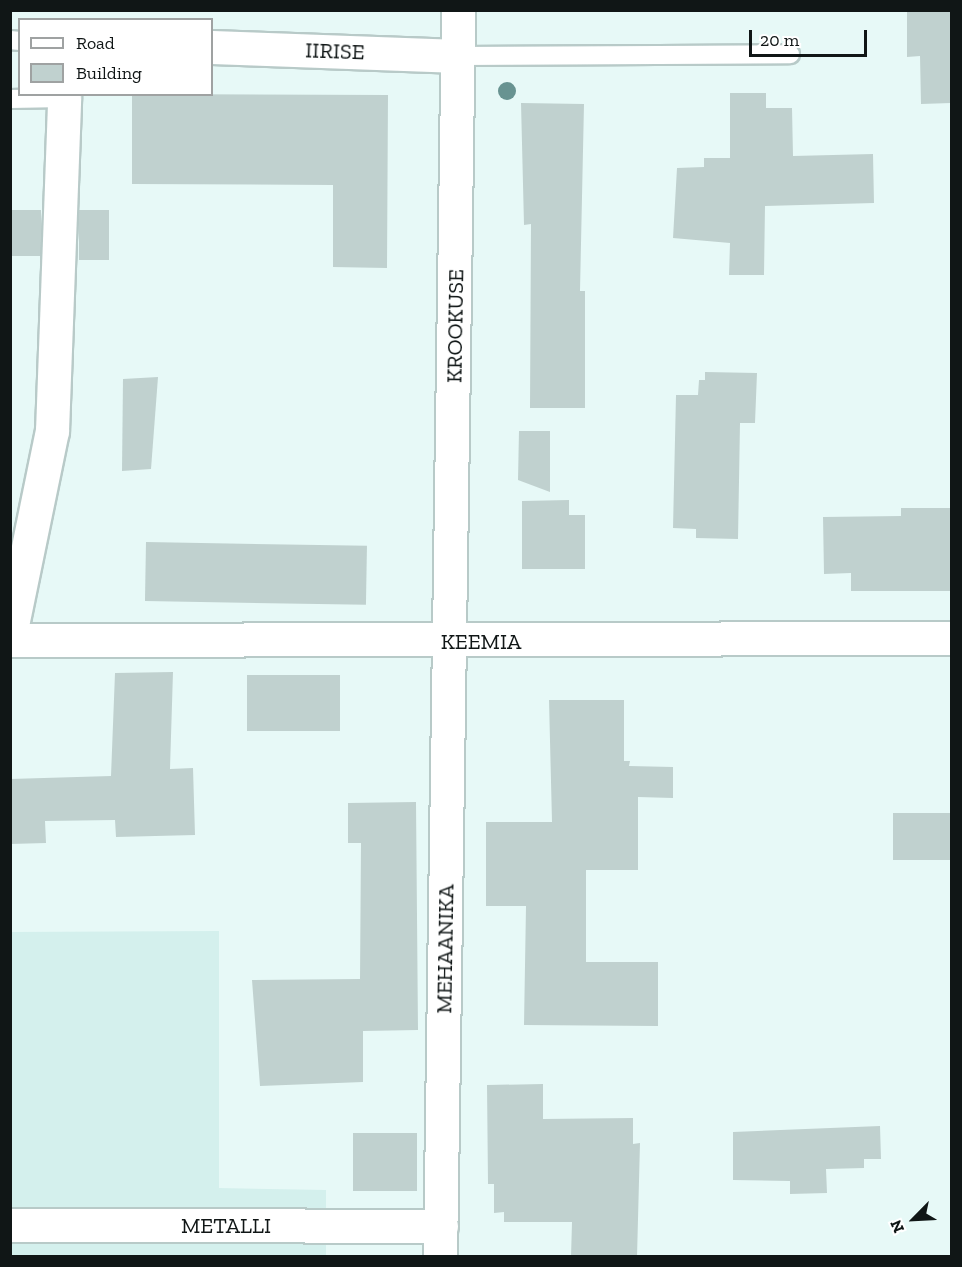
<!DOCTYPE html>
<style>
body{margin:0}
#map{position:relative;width:962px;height:1267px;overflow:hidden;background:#e7f9f7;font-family:"Zilla Slab",serif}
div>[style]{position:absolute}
.built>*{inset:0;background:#d4f0ed}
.building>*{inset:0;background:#c0d1cf;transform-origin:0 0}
.roads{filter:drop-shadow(2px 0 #b8cac8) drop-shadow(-2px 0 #b8cac8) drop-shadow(0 2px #b8cac8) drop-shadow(0 -2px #b8cac8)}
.lane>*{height:18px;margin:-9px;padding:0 9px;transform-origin:9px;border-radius:9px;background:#fff}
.street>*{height:33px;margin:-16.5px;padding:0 16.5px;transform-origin:16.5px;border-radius:16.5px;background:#fff}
.trees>*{width:18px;height:18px;margin:-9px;border-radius:50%;background:#689391}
span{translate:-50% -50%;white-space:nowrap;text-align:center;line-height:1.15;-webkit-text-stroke:4.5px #fff;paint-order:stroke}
.street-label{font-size:22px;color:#101616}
.frame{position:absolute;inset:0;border:12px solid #101616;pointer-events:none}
.legend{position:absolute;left:18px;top:18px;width:195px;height:78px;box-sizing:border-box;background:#fff;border:2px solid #9fa2a2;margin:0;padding:8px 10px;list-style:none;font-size:18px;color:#101616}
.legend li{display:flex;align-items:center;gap:12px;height:30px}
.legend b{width:30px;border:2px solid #9fa2a2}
.north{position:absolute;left:884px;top:1189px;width:60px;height:60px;-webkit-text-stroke:4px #fff;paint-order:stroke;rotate:246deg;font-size:16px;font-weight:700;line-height:24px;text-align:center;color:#101616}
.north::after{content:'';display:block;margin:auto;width:21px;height:27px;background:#101616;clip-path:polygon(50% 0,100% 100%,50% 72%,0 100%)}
.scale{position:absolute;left:749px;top:30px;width:118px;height:27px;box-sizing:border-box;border:3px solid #101616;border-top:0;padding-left:8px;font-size:18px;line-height:21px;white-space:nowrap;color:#101616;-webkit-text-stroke:4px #fff;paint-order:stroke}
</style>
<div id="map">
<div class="built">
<i style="clip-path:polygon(219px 931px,219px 1188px,326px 1190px,326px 1256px,11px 1256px,10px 932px)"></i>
</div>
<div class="building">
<i style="clip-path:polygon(907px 10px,951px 10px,951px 103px,921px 104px,920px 56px,907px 57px)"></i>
<i style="clip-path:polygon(730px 93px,766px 93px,766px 108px,792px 108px,793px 156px,873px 154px,874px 203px,765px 206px,764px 275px,729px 275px,730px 243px,673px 238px,677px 168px,704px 167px,704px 158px,730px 158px)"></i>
<i style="clip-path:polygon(132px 94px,388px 95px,387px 268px,333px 267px,333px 185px,132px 184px)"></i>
<i style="clip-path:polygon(521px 103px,584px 104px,580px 291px,585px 291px,585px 408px,530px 408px,531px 224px,524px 225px)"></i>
<i style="left:10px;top:210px;width:31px;height:46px"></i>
<i style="left:79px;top:210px;width:30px;height:50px"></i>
<i style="clip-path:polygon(705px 372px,757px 373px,755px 423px,740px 423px,738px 539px,696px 538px,696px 529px,673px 528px,676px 395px,698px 395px,699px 380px,705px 380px)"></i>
<i style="clip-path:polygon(158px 377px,151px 469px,122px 471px,123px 379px)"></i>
<i style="clip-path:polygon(519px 431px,550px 431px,550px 492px,518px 480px)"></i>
<i style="clip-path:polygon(569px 500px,569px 515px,585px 515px,585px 569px,522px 569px,522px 501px)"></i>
<i style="clip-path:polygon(901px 508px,951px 508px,951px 591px,851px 591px,851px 573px,824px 574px,823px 517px,901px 516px)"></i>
<i style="left:146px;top:542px;width:221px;height:59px;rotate:1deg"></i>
<i style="clip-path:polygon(173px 672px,170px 769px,193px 768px,195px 835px,116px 837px,115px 820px,45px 821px,46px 843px,10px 844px,10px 779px,111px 776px,115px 673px)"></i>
<i style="left:247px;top:675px;width:93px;height:56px"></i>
<i style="clip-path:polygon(549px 700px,624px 700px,624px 761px,630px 761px,629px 766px,673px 767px,673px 798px,638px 797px,638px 870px,586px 870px,586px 962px,658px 962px,658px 1026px,524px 1025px,526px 906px,486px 906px,486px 822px,552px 822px)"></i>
<i style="clip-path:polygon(416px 802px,418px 1030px,363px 1031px,363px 1082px,260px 1086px,252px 980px,360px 979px,361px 843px,348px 843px,348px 803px)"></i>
<i style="left:893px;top:813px;width:58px;height:47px"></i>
<i style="clip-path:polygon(543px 1084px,543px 1119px,633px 1118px,633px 1144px,640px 1143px,637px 1257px,571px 1257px,572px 1222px,504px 1222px,504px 1212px,494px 1213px,494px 1184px,488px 1184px,487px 1085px)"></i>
<i style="clip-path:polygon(880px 1126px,881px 1159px,864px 1159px,864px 1168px,826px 1169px,827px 1193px,790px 1194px,790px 1181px,733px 1180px,733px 1132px)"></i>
<i style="left:353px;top:1133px;width:64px;height:58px"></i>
</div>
<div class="roads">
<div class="lane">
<i style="left:10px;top:40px;width:10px;rotate:6deg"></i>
<i style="left:459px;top:56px;width:331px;rotate:-0.3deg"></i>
<i style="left:10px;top:99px;width:54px;rotate:-1.1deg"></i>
<i style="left:64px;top:98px;width:4px;rotate:-90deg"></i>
</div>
<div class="street">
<i style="left:212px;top:47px;width:247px;rotate:2.1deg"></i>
<i style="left:10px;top:635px;width:208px;rotate:-78.4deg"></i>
<i style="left:52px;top:431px;width:333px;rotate:-87.9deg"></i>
<i style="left:10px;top:640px;width:942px;rotate:-0.12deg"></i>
<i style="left:10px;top:1225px;width:431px;rotate:0.1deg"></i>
<i style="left:440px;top:1256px;width:1246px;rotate:-89.17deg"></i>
</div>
</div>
<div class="trees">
<i style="left:507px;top:91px"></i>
</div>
<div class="street-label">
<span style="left:335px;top:51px;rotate:2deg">IIRISE</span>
<span style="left:455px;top:326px;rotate:-89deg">KROOKUSE</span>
<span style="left:481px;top:642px">KEEMIA</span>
<span style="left:445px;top:949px;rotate:-89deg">MEHAANIKA</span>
<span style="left:226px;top:1226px">METALLI</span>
</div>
<div class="frame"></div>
<ul class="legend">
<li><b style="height:8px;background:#fff"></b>Road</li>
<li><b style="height:16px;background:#c0d1cf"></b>Building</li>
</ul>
<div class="north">N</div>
<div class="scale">20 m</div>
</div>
